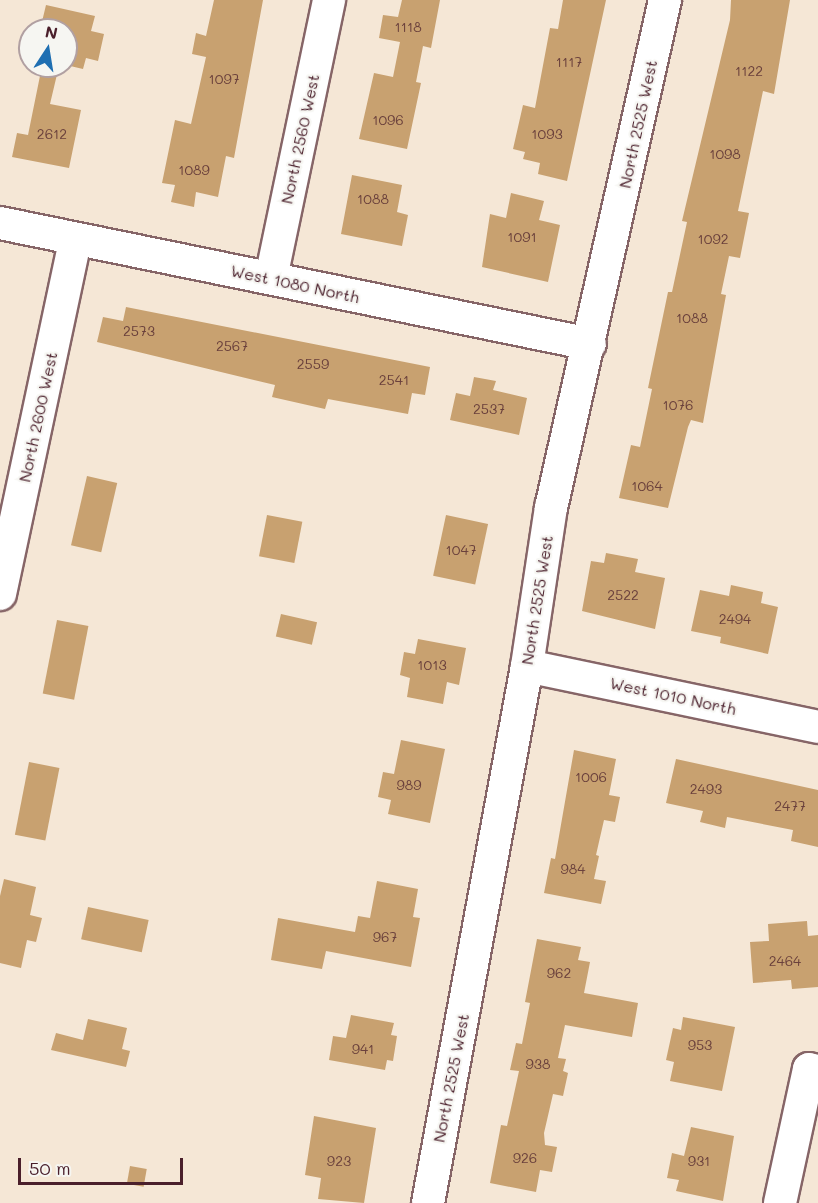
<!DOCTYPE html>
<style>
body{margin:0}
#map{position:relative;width:818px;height:1203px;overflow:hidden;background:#f5e7d6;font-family:Mali,sans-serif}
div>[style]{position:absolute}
.building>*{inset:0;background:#c8a170;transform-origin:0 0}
.roads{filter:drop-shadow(2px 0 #866567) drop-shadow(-2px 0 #866567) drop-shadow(0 2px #866567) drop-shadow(0 -2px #866567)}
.minor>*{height:32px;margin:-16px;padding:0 16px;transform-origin:16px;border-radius:16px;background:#fff}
span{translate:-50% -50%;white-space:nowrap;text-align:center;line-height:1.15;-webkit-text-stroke:4.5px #f6f6f2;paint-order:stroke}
.number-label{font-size:14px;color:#6a403c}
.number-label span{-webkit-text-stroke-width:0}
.street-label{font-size:16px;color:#4a1f2b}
.north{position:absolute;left:18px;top:18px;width:60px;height:60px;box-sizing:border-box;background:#f6f6f2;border:2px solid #b1a0a2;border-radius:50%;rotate:12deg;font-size:16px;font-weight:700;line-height:24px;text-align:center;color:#4a1f2b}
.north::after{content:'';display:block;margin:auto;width:21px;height:27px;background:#1f6fb2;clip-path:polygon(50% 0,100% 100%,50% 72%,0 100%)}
.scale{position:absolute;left:18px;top:1158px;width:165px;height:27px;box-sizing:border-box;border:3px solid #4a1f2b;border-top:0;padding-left:8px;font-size:18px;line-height:21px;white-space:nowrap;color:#4a1f2b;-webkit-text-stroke:4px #f6f6f2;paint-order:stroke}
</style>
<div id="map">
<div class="building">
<i style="clip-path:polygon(214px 0,263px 0,234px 158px,226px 156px,218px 197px,196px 192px,194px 207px,171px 202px,175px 185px,162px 183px,175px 120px,191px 124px,206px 57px,192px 54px,196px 33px,206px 36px)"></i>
<i style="clip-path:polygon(402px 0,440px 0,431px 48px,423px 46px,416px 82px,421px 83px,407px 149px,359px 139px,374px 73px,393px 77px,400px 42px,379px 38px,383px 15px,398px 17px)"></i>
<i style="clip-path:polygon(563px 0,606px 0,567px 181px,538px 174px,540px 163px,523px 159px,525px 152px,513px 149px,523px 105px,535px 108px,550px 28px,558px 29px)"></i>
<i style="clip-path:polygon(731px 0,790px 0,774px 94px,763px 91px,738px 211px,749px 213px,740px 258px,729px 256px,721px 294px,726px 295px,703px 423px,691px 420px,688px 427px,668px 508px,619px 498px,631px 445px,640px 447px,652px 389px,648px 388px,668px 292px,672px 292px,687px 222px,682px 221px,730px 20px)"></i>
<i style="clip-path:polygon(46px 5px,95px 16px,91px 31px,104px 34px,98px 61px,86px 58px,83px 69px,66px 65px,66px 30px,40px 30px)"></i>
<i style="clip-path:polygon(42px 66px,59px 66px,50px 104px,81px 110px,69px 168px,12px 157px,17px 133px,28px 135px)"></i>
<i style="clip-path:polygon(352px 175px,402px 185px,397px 212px,408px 215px,402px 246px,341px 234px)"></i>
<i style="clip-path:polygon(511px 193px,544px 201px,539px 220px,560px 225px,548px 282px,482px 267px,490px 214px,506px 218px)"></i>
<i style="clip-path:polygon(126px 307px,430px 367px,425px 395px,412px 393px,408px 414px,328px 399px,325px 409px,272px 397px,275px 385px,97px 342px,103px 317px,123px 321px)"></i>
<i style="clip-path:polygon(474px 377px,496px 381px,493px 390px,527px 398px,519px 435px,450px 420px,456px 393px,470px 396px)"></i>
<i style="left:87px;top:476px;width:31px;height:71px;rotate:13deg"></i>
<i style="left:267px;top:515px;width:36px;height:42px;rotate:11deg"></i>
<i style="left:446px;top:515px;width:43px;height:62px;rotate:12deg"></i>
<i style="clip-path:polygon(606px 553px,638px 559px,635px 572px,665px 578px,655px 629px,582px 611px,591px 561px,604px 563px)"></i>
<i style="clip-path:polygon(731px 585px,763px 592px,761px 603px,778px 607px,768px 654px,720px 643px,721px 637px,691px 631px,700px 590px,729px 596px)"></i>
<i style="left:281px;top:614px;width:37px;height:23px;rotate:13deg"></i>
<i style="left:57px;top:620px;width:32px;height:75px;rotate:11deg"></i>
<i style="clip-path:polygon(418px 639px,466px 648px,459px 685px,447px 682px,443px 704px,407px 697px,410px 678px,400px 675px,404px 652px,415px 654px)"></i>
<i style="clip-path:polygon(401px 740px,445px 749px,430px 823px,388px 814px,391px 800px,378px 797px,383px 772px,394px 774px)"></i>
<i style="clip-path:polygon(574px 750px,616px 759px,609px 795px,620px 797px,615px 822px,604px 820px,596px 855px,599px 856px,594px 879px,606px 881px,601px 904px,544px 893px,551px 858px,555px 859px)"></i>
<i style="clip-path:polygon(676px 759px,818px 790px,818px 847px,791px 841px,793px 830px,727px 817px,725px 828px,700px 822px,703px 811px,666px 803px)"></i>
<i style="left:29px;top:762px;width:31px;height:74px;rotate:11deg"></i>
<i style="clip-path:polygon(4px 879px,36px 887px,30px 915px,42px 918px,36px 942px,27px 940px,21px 968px,0 963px,0 896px)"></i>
<i style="clip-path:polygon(377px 881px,418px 889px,413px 917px,420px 918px,411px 967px,326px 951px,322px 969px,271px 960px,278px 918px,355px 932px,358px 916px,370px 918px)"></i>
<i style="left:88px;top:907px;width:62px;height:33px;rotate:12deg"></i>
<i style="clip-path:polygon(807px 921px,808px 936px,818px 935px,818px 987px,792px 989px,791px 980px,753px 983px,750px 942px,769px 941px,768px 924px)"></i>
<i style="clip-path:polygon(537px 939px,581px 947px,578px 960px,590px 962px,584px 993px,638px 1003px,632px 1037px,565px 1025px,558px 1058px,566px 1059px,563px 1071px,568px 1073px,563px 1096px,553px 1094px,544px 1133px,545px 1145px,557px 1147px,552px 1172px,540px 1170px,536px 1192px,490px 1183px,501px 1125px,507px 1126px,519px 1071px,510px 1070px,516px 1043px,522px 1044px,530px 1003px,525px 1002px)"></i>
<i style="clip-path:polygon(351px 1015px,394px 1023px,391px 1035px,397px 1036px,393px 1061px,387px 1060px,385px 1070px,329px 1060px,333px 1036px,346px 1038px)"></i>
<i style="clip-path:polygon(683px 1017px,735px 1027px,722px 1091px,670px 1081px,674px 1062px,666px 1060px,673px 1028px,681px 1030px)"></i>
<i style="clip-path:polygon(88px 1019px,127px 1028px,122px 1049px,130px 1051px,126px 1067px,51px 1050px,56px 1033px,83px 1040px)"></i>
<i style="clip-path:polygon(314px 1116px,376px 1128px,364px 1203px,318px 1199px,321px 1178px,305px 1175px)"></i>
<i style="clip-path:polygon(691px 1127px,734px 1136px,723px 1201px,676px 1191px,679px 1180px,667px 1178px,672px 1153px,684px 1156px)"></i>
<i style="left:130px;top:1166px;width:17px;height:18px;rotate:10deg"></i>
</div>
<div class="roads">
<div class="minor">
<i style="left:0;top:223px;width:602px;rotate:11.59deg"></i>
<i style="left:271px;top:278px;width:284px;rotate:-78.2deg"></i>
<i style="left:0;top:594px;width:362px;rotate:-78deg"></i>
<i style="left:527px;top:666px;width:297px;rotate:11.8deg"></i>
<i style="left:428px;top:1203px;width:546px;rotate:-79.55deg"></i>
<i style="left:527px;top:666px;width:160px;rotate:-81.4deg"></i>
<i style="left:551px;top:508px;width:521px;rotate:-77.35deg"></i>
<i style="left:780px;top:1203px;width:137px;rotate:-77.8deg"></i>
<i style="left:809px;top:1069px;width:9px;rotate:13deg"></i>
</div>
</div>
<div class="number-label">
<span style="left:408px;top:27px">1118</span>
<span style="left:569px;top:62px">1117</span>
<span style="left:749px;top:71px">1122</span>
<span style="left:224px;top:79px">1097</span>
<span style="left:388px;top:120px">1096</span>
<span style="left:52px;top:134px">2612</span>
<span style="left:547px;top:134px">1093</span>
<span style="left:725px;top:154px">1098</span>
<span style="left:194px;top:170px">1089</span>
<span style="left:373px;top:199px">1088</span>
<span style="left:522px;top:237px">1091</span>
<span style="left:713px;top:239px">1092</span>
<span style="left:692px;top:318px">1088</span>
<span style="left:139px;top:331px">2573</span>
<span style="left:232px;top:346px">2567</span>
<span style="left:313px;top:364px">2559</span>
<span style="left:394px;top:380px">2541</span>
<span style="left:678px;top:405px">1076</span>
<span style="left:489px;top:409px">2537</span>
<span style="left:647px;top:486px">1064</span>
<span style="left:461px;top:550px">1047</span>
<span style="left:623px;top:595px">2522</span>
<span style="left:735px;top:619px">2494</span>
<span style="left:432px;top:665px">1013</span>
<span style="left:591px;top:777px">1006</span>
<span style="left:409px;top:785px">989</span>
<span style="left:706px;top:789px">2493</span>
<span style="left:790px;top:806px">2477</span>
<span style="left:573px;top:869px">984</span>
<span style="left:385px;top:937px">967</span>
<span style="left:785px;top:961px">2464</span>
<span style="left:559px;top:973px">962</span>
<span style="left:700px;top:1045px">953</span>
<span style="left:363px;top:1049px">941</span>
<span style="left:538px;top:1064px">938</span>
<span style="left:525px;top:1158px">926</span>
<span style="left:339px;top:1161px">923</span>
<span style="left:699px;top:1161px">931</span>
</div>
<div class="street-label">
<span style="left:638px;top:124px;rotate:-78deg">North 2525 West</span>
<span style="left:300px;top:139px;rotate:-78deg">North 2560 West</span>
<span style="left:295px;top:284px;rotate:12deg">West 1080 North</span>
<span style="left:38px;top:417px;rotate:-78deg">North 2600 West</span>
<span style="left:537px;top:600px;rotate:-81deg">North 2525 West</span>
<span style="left:673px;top:696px;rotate:12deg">West 1010 North</span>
<span style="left:451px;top:1078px;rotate:-79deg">North 2525 West</span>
</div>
<div class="north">N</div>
<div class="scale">50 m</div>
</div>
